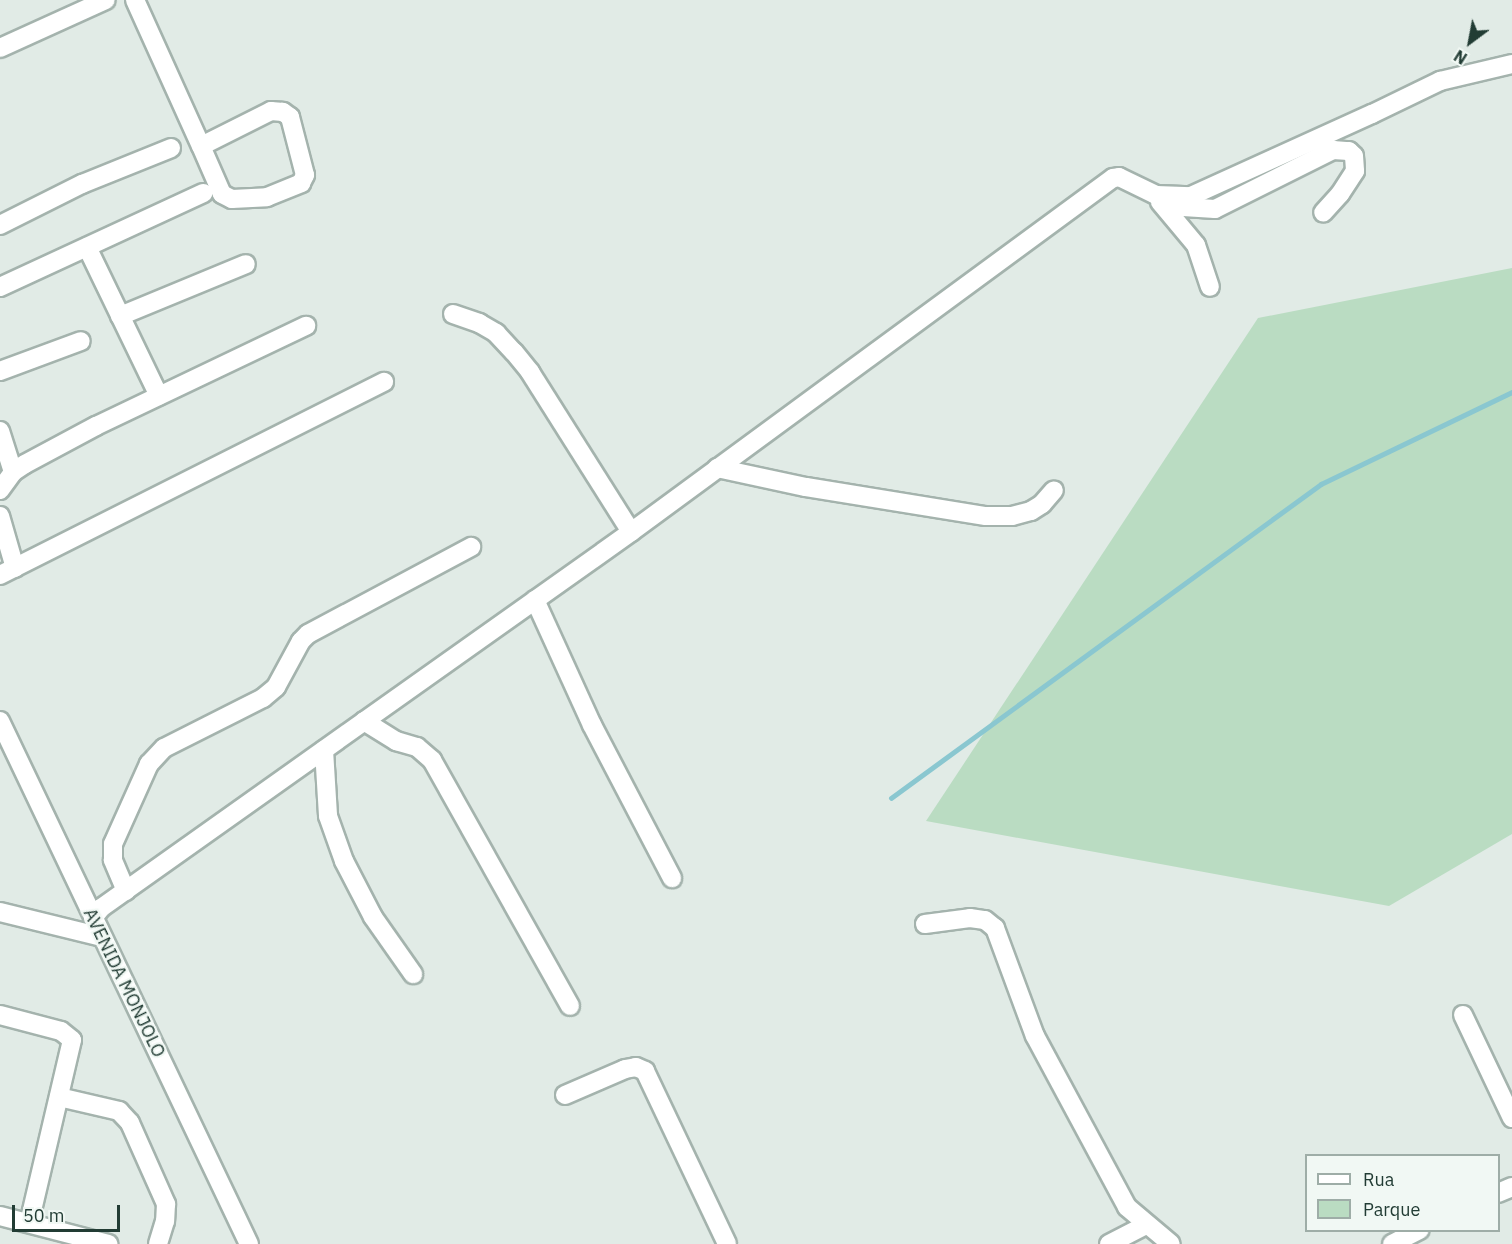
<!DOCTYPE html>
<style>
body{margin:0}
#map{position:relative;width:1512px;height:1244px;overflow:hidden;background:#e1ebe6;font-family:"IBM Plex Sans",sans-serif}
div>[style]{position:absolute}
.green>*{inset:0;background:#badcc2}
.stream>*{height:4.5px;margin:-2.25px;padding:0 2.25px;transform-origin:2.25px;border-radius:2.25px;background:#8ac7d0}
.roads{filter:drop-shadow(2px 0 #a4b3ad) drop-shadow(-2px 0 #a4b3ad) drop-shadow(0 2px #a4b3ad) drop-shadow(0 -2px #a4b3ad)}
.minor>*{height:18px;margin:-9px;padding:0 9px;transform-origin:9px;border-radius:9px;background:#fff}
span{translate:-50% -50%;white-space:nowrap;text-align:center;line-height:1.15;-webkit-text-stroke:4.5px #f1f8f4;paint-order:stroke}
.street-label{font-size:18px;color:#223c34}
.legend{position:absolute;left:1305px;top:1154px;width:195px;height:78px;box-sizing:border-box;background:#f1f8f4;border:2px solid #9eada7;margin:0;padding:8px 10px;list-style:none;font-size:18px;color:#223c34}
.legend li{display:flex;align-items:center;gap:12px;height:30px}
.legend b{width:30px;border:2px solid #9eada7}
.north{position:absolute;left:1440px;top:12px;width:60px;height:60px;-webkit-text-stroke:4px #f1f8f4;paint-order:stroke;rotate:212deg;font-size:16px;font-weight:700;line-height:24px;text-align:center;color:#223c34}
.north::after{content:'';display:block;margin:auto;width:21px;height:27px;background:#223c34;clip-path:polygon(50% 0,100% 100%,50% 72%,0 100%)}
.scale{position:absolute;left:12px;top:1205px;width:108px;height:27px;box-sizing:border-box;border:3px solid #223c34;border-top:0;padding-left:8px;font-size:18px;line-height:21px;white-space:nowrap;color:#223c34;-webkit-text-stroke:4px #f1f8f4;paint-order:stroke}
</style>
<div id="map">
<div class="green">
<i style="clip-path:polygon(1512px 268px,1512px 834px,1389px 906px,926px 821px,1258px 318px)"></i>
</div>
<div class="stream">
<i style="left:891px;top:798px;width:532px;rotate:-36.14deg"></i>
<i style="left:1321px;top:484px;width:212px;rotate:-25.7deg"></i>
</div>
<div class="roads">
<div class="minor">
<i style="left:135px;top:0;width:160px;rotate:65.7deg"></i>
<i style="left:201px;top:146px;width:52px;rotate:66.4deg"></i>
<i style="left:222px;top:194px;width:11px;rotate:27deg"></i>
<i style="left:232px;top:199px;width:35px;rotate:-3deg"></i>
<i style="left:267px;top:197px;width:37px;rotate:-22deg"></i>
<i style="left:301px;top:183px;width:9px;rotate:-63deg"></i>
<i style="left:305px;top:175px;width:60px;rotate:-104.5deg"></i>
<i style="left:290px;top:117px;width:9px;rotate:-144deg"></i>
<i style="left:283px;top:112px;width:12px;rotate:-175deg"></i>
<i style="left:271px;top:111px;width:78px;rotate:153.4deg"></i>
<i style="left:0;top:48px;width:116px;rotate:-24.4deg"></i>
<i style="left:1160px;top:202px;width:56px;rotate:50.1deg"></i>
<i style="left:1196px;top:245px;width:44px;rotate:71.6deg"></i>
<i style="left:1167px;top:206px;width:48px;rotate:3.6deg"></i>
<i style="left:1215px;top:209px;width:132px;rotate:-26.6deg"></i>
<i style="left:1333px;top:150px;width:16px;rotate:4deg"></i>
<i style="left:1349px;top:151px;width:7px;rotate:45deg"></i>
<i style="left:1354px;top:156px;width:15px;rotate:86deg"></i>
<i style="left:1355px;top:171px;width:27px;rotate:123deg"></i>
<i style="left:1340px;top:194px;width:25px;rotate:132deg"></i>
<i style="left:0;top:225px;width:92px;rotate:-26.6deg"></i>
<i style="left:82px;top:184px;width:96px;rotate:-22deg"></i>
<i style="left:87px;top:247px;width:165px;rotate:64.2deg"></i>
<i style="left:0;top:287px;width:224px;rotate:-24.8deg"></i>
<i style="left:453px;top:314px;width:28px;rotate:19deg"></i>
<i style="left:479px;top:323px;width:20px;rotate:30deg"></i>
<i style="left:496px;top:333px;width:26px;rotate:47deg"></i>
<i style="left:514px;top:352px;width:26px;rotate:51deg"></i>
<i style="left:530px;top:372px;width:189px;rotate:57.7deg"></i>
<i style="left:120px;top:316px;width:136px;rotate:-22.4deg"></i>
<i style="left:0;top:371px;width:86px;rotate:-20.3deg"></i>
<i style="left:0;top:431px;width:43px;rotate:72.4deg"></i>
<i style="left:717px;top:468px;width:91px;rotate:12.1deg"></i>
<i style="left:806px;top:487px;width:182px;rotate:9.2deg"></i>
<i style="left:986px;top:516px;width:26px"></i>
<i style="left:1012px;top:516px;width:20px;rotate:-15deg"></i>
<i style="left:1031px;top:511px;width:13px;rotate:-32deg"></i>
<i style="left:1042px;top:504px;width:18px;rotate:-49deg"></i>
<i style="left:0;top:490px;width:22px;rotate:-54deg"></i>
<i style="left:13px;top:472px;width:14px;rotate:-34deg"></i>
<i style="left:25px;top:464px;width:81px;rotate:-28.2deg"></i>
<i style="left:96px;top:426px;width:233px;rotate:-25.5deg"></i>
<i style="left:0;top:516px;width:54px;rotate:73.9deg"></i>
<i style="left:0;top:575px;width:430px;rotate:-26.7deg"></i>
<i style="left:535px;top:600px;width:137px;rotate:65.5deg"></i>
<i style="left:592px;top:725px;width:173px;rotate:62.4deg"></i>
<i style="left:0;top:721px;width:579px;rotate:64.54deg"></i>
<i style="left:364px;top:721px;width:38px;rotate:32deg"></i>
<i style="left:396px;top:741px;width:22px;rotate:16deg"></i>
<i style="left:417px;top:747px;width:20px;rotate:41deg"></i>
<i style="left:432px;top:760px;width:282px;rotate:60.7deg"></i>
<i style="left:324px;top:750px;width:66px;rotate:86.5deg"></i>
<i style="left:328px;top:816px;width:48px;rotate:70.4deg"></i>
<i style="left:344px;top:861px;width:63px;rotate:62.6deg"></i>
<i style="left:373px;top:917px;width:70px;rotate:54.9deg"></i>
<i style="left:126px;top:891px;width:34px;rotate:-113deg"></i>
<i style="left:113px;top:860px;width:16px;rotate:-90deg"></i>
<i style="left:113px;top:844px;width:88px;rotate:-65.8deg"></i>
<i style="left:149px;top:764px;width:22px;rotate:-47deg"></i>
<i style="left:164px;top:748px;width:111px;rotate:-26.8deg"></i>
<i style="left:263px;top:698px;width:17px;rotate:-40deg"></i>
<i style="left:276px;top:687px;width:52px;rotate:-61.5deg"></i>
<i style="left:301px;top:641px;width:10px;rotate:-45deg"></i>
<i style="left:308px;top:634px;width:185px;rotate:-28.1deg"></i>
<i style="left:0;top:912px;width:105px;rotate:13.8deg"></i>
<i style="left:93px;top:918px;width:13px;rotate:-51deg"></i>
<i style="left:101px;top:908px;width:650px;rotate:-35.35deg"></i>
<i style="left:631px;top:532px;width:598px;rotate:-36.3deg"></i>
<i style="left:1113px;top:178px;width:6px;rotate:-9deg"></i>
<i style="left:1119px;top:177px;width:41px;rotate:25.9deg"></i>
<i style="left:1156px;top:195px;width:35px;rotate:2deg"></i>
<i style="left:1191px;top:196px;width:199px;rotate:-24.4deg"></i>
<i style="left:1372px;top:114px;width:76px;rotate:-25.9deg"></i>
<i style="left:1440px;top:81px;width:74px;rotate:-13.3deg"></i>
<i style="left:925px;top:924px;width:45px;rotate:-7.6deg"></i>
<i style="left:970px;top:918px;width:15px;rotate:8deg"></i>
<i style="left:985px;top:920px;width:13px;rotate:39deg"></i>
<i style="left:995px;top:928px;width:115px;rotate:69.7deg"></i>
<i style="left:1035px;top:1036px;width:194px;rotate:61.7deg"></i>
<i style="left:1127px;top:1207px;width:57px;rotate:40.1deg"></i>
<i style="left:0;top:1015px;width:63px;rotate:14.7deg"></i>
<i style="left:61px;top:1031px;width:14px;rotate:39deg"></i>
<i style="left:72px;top:1040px;width:188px;rotate:103.2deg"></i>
<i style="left:1463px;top:1015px;width:114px;rotate:64.6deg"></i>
<i style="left:565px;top:1095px;width:65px;rotate:-23.4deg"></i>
<i style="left:625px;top:1069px;width:11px;rotate:-10deg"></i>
<i style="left:636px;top:1067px;width:10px;rotate:24deg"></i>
<i style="left:645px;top:1071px;width:191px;rotate:64.6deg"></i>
<i style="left:59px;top:1097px;width:62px;rotate:13.1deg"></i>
<i style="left:119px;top:1111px;width:16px;rotate:47deg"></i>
<i style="left:130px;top:1123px;width:89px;rotate:66deg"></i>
<i style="left:166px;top:1204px;width:17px;rotate:93deg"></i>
<i style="left:165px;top:1221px;width:24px;rotate:107deg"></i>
<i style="left:1498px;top:1193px;width:15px;rotate:-23deg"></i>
<i style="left:0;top:1216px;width:112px;rotate:14.5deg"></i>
<i style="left:1109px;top:1244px;width:42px;rotate:-27.2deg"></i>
<i style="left:1392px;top:1244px;width:31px;rotate:-27deg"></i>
</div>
</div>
<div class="street-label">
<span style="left:124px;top:983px;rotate:64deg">AVENIDA MONJOLO</span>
</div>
<ul class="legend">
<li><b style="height:8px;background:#fff"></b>Rua</li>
<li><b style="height:16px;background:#badcc2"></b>Parque</li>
</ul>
<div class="north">N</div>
<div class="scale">50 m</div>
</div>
